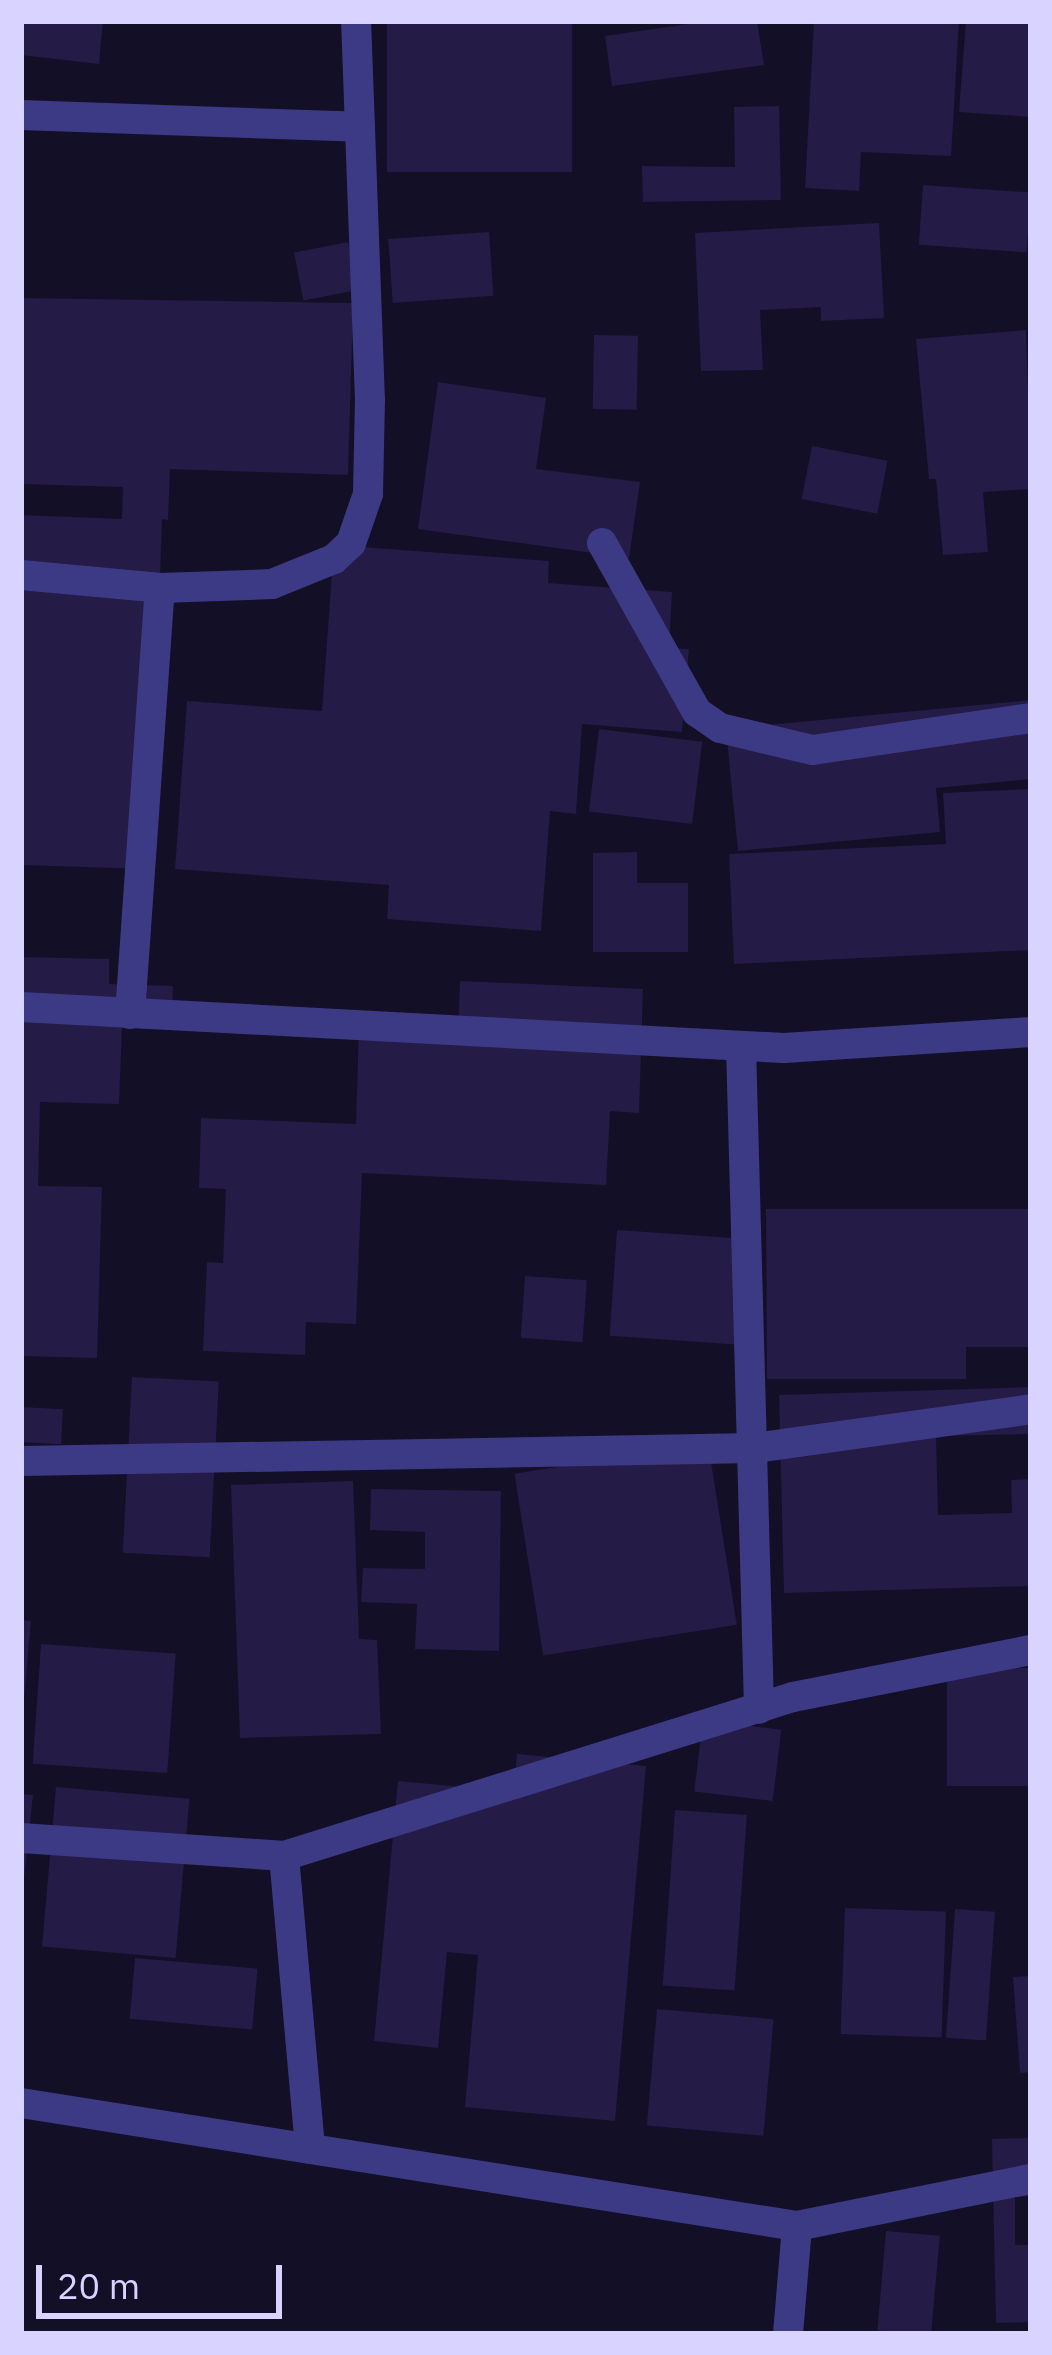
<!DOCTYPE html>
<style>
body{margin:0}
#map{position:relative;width:1052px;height:2355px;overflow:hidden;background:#130f26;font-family:"IBM Plex Sans",sans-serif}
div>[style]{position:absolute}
.building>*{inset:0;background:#241b47;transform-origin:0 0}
.street>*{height:30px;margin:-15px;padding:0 15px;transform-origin:15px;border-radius:15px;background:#3d3a85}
span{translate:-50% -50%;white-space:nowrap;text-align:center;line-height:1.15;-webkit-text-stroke:10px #130f26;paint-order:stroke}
.frame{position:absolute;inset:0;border:24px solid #d9d4ff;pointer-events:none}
.scale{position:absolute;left:36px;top:2265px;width:246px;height:54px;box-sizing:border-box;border:6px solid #d9d4ff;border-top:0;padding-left:15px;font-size:36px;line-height:42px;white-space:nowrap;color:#d9d4ff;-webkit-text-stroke:9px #130f26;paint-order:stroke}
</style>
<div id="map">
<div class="building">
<i style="clip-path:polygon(21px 21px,103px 21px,99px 64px,21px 55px)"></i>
<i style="left:387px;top:21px;width:185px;height:151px"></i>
<i style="clip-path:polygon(709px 21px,757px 21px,764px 65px,612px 86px,605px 36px)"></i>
<i style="clip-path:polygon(814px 21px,959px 21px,951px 156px,861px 152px,859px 191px,805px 188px)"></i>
<i style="clip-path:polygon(966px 21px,1031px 21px,1031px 117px,959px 112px)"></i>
<i style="clip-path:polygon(779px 106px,781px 200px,643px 202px,642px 166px,735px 167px,734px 107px)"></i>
<i style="left:923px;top:185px;width:108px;height:60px;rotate:4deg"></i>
<i style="clip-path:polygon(879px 223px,884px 318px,821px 321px,821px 307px,760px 310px,763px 370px,701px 371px,695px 233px)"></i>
<i style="left:489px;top:232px;width:64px;height:101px;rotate:86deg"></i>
<i style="left:348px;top:242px;width:49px;height:55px;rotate:79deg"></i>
<i style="clip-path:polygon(21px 298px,353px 303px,348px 475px,170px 469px,168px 520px,162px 519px,150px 869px,21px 865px,21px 515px,122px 519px,123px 487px,21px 484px)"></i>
<i style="clip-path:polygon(1026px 330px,1031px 489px,983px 492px,988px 552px,943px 555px,936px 479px,929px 479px,916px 339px)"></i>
<i style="left:594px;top:335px;width:44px;height:74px;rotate:1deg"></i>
<i style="clip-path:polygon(438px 382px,546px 398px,536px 469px,640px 482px,629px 558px,418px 529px)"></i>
<i style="left:812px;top:446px;width:77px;height:54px;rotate:11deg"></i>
<i style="clip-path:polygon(334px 545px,549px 561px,548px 583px,672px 592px,669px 648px,689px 649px,682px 732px,582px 724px,576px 814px,550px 811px,541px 931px,387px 919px,389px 885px,175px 869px,187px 701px,322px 711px)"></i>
<i style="clip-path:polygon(1031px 700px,1031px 779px,936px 788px,940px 832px,738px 851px,726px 729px)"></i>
<i style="left:599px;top:729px;width:104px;height:83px;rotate:7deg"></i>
<i style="clip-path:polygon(1031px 789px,1031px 950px,734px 964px,729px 854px,946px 844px,943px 793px)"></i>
<i style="clip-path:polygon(637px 852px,637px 883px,688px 883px,688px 952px,593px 952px,593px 853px)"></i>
<i style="clip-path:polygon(21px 957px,109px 959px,109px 984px,173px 986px,172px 1029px,122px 1028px,119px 1104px,40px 1102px,38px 1186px,102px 1187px,97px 1358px,21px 1356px)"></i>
<i style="clip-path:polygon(460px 981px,643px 989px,639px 1113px,610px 1111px,606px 1185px,362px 1173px,356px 1324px,306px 1322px,305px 1355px,203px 1351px,207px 1262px,223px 1263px,226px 1189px,199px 1188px,201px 1118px,356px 1124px,359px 1027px,458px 1030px)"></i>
<i style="clip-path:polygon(766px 1209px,1031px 1209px,1031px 1347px,966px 1347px,966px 1379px,767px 1379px)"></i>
<i style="left:617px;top:1230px;width:130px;height:106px;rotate:4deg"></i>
<i style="left:525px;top:1276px;width:62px;height:62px;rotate:4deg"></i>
<i style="left:132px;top:1377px;width:87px;height:176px;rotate:3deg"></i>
<i style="clip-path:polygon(1031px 1387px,1031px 1434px,936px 1436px,938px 1515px,1012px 1513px,1011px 1480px,1031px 1479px,1031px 1586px,784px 1593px,779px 1395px)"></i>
<i style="left:21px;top:1407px;width:42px;height:35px;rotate:3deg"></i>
<i style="left:708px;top:1443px;width:184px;height:196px;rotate:81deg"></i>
<i style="clip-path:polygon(353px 1481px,359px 1639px,377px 1640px,381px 1734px,240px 1738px,231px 1485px)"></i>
<i style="clip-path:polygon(371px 1489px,501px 1491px,499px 1651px,415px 1649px,417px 1604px,361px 1602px,363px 1568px,425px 1569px,425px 1532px,370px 1530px)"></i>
<i style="clip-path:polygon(21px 1620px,31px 1621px,24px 1700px,21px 1700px)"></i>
<i style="left:41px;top:1644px;width:135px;height:120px;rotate:4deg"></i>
<i style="left:1031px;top:1668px;width:118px;height:84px;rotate:90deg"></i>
<i style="left:703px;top:1720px;width:79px;height:72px;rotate:7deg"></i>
<i style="clip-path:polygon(517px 1754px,646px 1766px,615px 2121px,465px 2107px,478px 1955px,447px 1952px,438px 2048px,374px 2041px,398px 1781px,514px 1792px)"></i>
<i style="left:56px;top:1787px;width:134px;height:160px;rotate:5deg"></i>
<i style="clip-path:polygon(21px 1794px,33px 1795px,24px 1878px,21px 1878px)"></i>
<i style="left:675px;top:1810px;width:72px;height:176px;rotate:4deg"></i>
<i style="left:845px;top:1908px;width:101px;height:126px;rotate:2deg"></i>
<i style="left:955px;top:1909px;width:40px;height:129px;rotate:4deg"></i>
<i style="left:135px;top:1958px;width:123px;height:61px;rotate:5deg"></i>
<i style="clip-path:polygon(1031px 1976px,1031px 2072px,1020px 2073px,1013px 1977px)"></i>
<i style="left:657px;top:2009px;width:117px;height:117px;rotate:5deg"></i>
<i style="clip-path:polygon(1031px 2138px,1031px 2196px,1015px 2197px,1015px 2245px,1031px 2245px,1031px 2322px,996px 2323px,992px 2139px)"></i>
<i style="left:886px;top:2231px;width:54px;height:100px;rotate:5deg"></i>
</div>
<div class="street">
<i style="left:21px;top:115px;width:339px;rotate:2deg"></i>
<i style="left:602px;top:543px;width:194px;rotate:60.7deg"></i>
<i style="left:697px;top:712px;width:28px;rotate:35deg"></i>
<i style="left:720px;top:728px;width:95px;rotate:13.4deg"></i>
<i style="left:812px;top:750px;width:221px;rotate:-8.3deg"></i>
<i style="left:21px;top:575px;width:140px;rotate:5.3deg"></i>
<i style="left:160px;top:588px;width:112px;rotate:-2deg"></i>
<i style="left:272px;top:584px;width:67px;rotate:-22deg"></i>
<i style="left:334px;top:559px;width:23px;rotate:-43deg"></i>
<i style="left:351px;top:543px;width:52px;rotate:-70.9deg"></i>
<i style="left:368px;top:494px;width:93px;rotate:-88.8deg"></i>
<i style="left:370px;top:401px;width:380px;rotate:-92.1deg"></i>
<i style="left:21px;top:1007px;width:764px;rotate:3.08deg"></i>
<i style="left:784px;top:1048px;width:248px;rotate:-3.7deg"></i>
<i style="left:130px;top:1014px;width:427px;rotate:-86deg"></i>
<i style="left:741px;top:1046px;width:663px;rotate:88.44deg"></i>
<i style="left:21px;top:1461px;width:734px;rotate:-1.01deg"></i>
<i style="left:755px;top:1448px;width:279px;rotate:-8deg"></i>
<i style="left:21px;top:1838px;width:264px;rotate:3.9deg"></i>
<i style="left:284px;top:1856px;width:533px;rotate:-17.35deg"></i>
<i style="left:793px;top:1697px;width:243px;rotate:-11.2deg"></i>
<i style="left:284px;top:1856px;width:294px;rotate:84.9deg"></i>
<i style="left:21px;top:2103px;width:786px;rotate:9.01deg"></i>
<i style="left:797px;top:2226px;width:239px;rotate:-11.4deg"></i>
<i style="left:788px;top:2334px;width:108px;rotate:-85.2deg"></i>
</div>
<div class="frame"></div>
<div class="scale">20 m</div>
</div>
